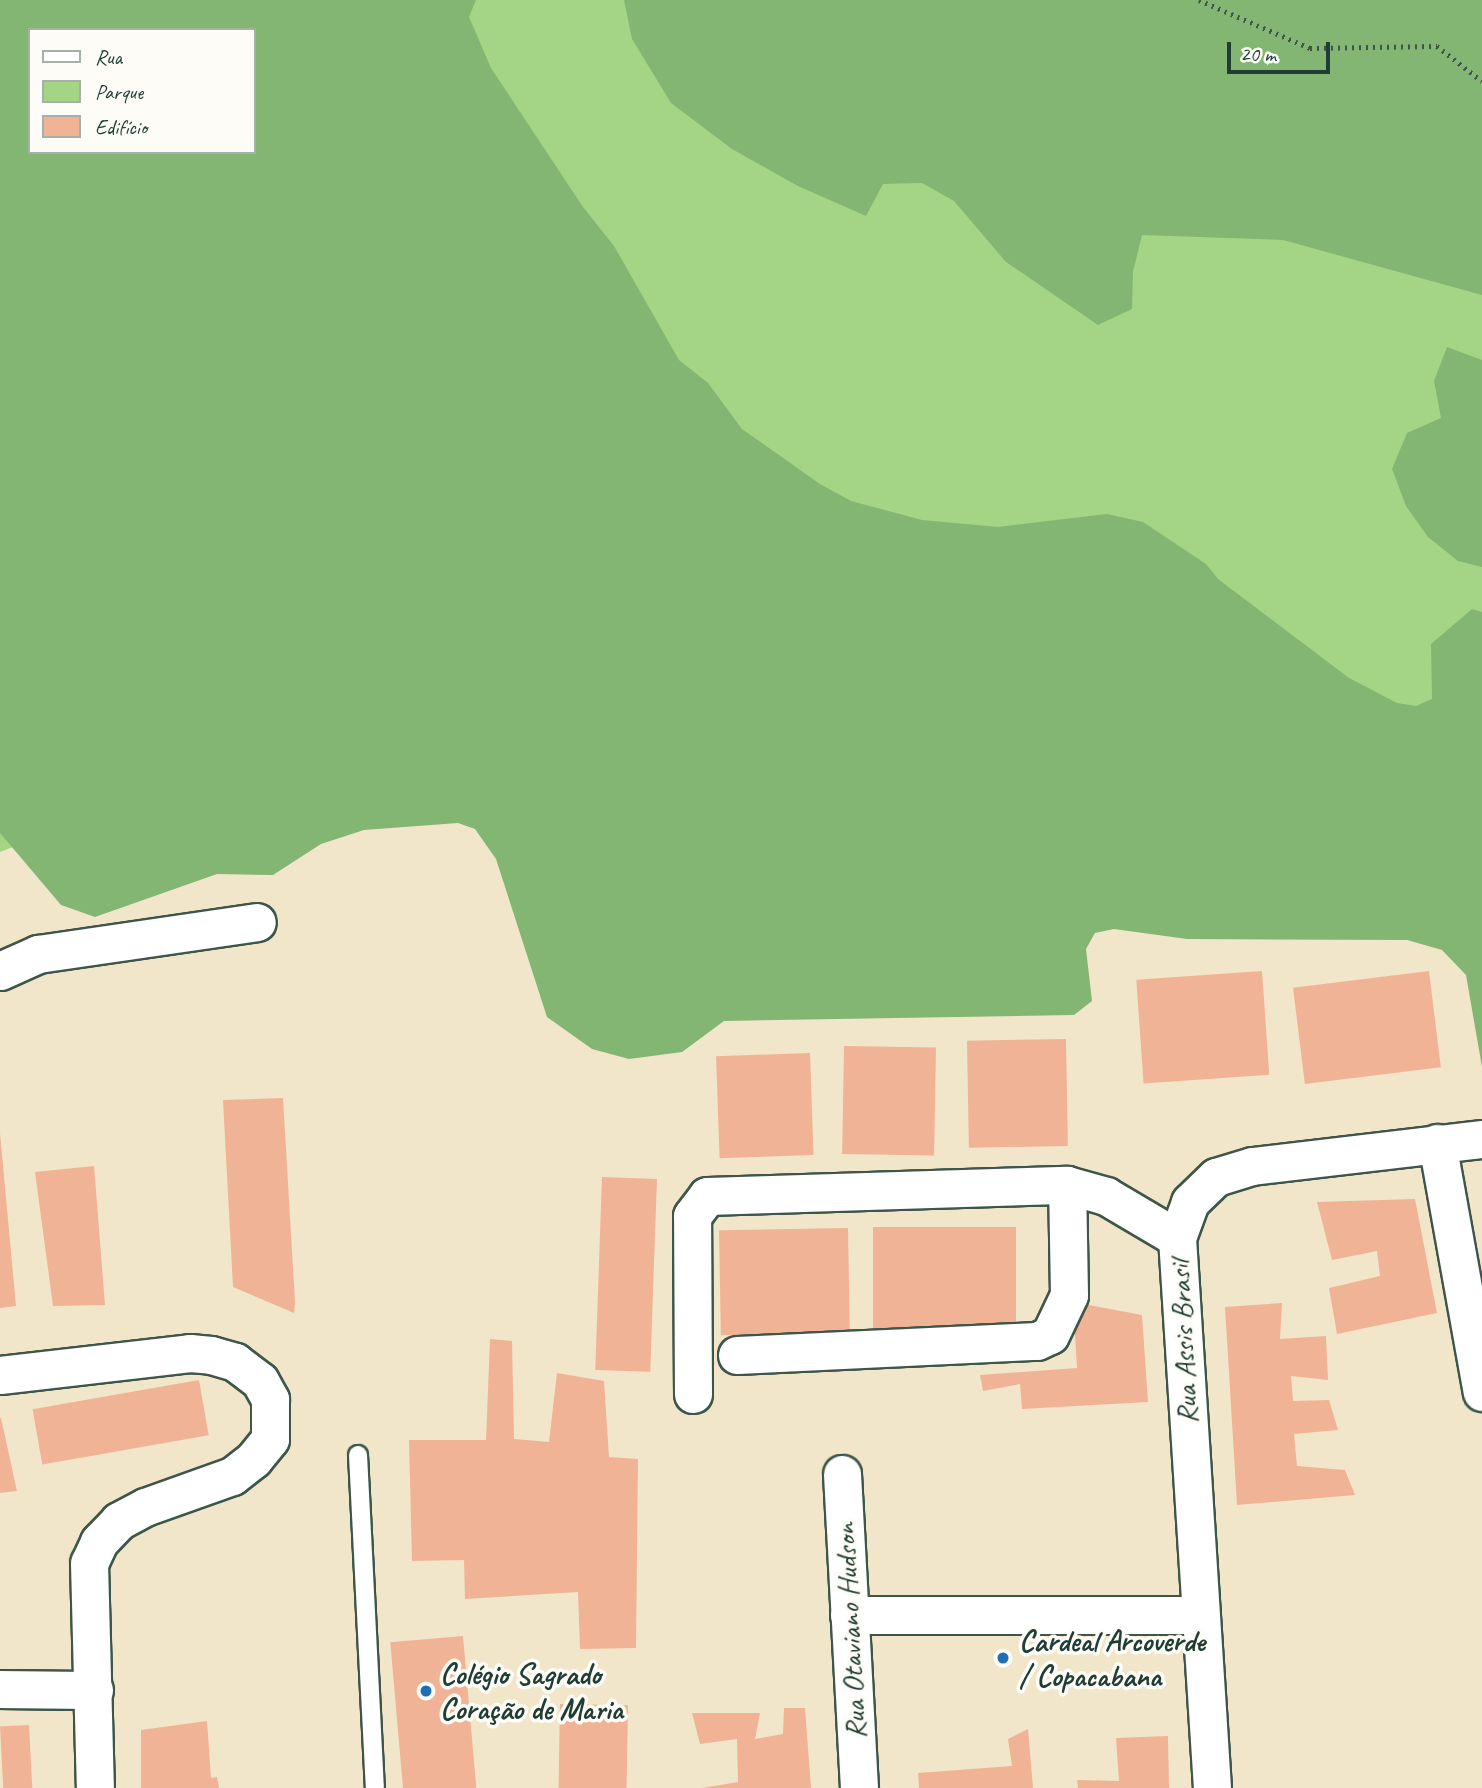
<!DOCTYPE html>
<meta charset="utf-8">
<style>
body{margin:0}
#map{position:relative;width:1482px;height:1788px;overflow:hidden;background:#f1e6ca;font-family:Caveat,sans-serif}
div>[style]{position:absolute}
.green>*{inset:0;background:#a4d584}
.forest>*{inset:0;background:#83b672}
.building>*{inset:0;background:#f1b395;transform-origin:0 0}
.path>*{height:4.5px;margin-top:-2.25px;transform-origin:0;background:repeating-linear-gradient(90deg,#3e564a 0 2px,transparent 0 7px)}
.roads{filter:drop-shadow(2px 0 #3e564a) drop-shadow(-2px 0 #3e564a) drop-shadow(0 2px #3e564a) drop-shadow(0 -2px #3e564a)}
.service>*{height:18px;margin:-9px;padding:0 9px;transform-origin:9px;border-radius:9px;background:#fff}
.minor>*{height:37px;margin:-18.5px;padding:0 18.5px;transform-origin:18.5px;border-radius:18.5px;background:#fff}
.dots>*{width:19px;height:19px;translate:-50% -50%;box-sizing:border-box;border:4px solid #fdfcf7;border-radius:50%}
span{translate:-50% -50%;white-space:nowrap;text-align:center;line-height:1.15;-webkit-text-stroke:7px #fdfcf7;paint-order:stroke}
.street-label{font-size:30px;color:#1f3d34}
.poi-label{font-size:30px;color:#1f3d34;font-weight:700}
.left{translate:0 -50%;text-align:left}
.legend{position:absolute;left:28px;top:28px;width:228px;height:126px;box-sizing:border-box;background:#fdfcf7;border:2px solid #a4b0a9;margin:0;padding:9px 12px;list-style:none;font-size:21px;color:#1f3d34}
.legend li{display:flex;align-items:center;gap:14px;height:35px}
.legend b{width:35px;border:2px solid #a4b0a9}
.scale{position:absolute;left:1227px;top:42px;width:103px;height:32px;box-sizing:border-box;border:4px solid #1f3d34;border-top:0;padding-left:9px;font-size:21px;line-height:24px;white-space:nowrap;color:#1f3d34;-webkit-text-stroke:5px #fdfcf7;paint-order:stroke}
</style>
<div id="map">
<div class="green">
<i style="clip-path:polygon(evenodd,0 0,1482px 0,1482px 902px,482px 810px,18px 845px,0 852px,0 0,30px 30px,254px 30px,254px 152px,30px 152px,30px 30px)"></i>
</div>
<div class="forest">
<i style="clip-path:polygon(evenodd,0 0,476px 0,469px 17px,491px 68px,583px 207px,614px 246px,679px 360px,708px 383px,742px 429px,820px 484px,851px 501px,922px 520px,998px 527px,1107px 514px,1143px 522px,1206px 564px,1218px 579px,1349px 678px,1397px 703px,1416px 706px,1432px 699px,1431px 644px,1472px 609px,1482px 612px,1482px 1067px,1466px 975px,1442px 950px,1407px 940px,1187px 939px,1114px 929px,1095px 933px,1086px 949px,1092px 1001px,1074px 1015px,724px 1021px,682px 1052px,629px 1059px,592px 1049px,547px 1017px,496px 859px,475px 829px,458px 823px,364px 830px,321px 844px,273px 875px,217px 874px,95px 917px,61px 905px,0 833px,0 0,30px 30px,254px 30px,254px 152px,30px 152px,30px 30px)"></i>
<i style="clip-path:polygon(624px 0,1482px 0,1482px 295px,1283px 240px,1142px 235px,1133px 272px,1132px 309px,1098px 325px,1006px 262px,954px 201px,922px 183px,883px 184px,866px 216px,798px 186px,732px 149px,671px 103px,632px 39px)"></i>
<i style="clip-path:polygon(1447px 347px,1482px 360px,1482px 567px,1458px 561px,1428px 537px,1406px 506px,1392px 469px,1407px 433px,1441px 418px,1434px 381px)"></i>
</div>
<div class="building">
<i style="left:1262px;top:971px;width:104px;height:126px;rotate:86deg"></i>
<i style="left:1429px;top:971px;width:97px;height:137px;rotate:83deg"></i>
<i style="left:1066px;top:1039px;width:107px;height:99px;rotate:89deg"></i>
<i style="left:844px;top:1046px;width:92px;height:108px;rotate:1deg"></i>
<i style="left:810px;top:1053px;width:102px;height:94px;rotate:88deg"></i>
<i style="clip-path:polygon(283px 1098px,295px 1302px,294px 1313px,233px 1287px,223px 1100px)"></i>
<i style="clip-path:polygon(0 1133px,16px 1306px,0 1308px)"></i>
<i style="clip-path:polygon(94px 1166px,105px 1305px,53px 1306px,35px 1172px)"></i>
<i style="left:602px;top:1177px;width:55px;height:193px;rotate:2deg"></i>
<i style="clip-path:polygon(1415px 1199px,1437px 1313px,1337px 1334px,1329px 1288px,1380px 1276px,1377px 1251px,1332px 1260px,1317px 1202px)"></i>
<i style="left:873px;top:1227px;width:143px;height:101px"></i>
<i style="left:848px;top:1228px;width:105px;height:129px;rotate:89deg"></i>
<i style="clip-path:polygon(1073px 1302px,1142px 1315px,1148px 1402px,1022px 1409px,1020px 1384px,983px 1391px,980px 1375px,1077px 1368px)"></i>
<i style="clip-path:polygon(1282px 1303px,1280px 1339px,1326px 1336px,1328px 1380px,1291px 1376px,1293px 1401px,1329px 1400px,1338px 1430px,1294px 1434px,1297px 1466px,1345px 1470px,1355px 1495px,1237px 1505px,1225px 1307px)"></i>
<i style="clip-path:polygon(490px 1339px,512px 1341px,514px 1439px,549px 1442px,557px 1373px,604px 1381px,609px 1457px,638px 1459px,636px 1648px,580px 1649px,578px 1592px,465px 1599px,464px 1560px,412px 1561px,409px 1440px,486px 1440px)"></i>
<i style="left:199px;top:1380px;width:56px;height:169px;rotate:80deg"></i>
<i style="clip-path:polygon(0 1418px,1px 1418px,17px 1491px,0 1493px)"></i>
<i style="left:463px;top:1636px;width:153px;height:73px;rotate:85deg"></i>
<i style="left:560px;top:1704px;width:68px;height:84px;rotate:1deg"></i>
<i style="clip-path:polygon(784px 1708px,805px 1708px,811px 1788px,702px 1788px,738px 1782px,737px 1739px,700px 1744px,692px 1713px,760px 1713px,755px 1739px,783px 1734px)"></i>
<i style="clip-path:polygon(207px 1721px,211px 1778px,217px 1777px,219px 1788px,141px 1788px,141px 1730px)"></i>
<i style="left:29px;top:1725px;width:63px;height:29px;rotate:87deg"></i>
<i style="clip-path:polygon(1028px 1729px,1033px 1788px,919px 1788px,918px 1773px,1012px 1766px,1008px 1739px)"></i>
<i style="clip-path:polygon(1168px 1736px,1169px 1788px,1078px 1788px,1077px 1780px,1119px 1781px,1116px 1738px)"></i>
</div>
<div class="path">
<i style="left:1199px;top:0;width:121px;rotate:23.4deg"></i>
<i style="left:1310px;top:48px;width:127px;rotate:-0.9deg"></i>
<i style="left:1437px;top:46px;width:57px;rotate:37.9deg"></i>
</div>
<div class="roads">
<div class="service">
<i style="left:358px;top:1455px;width:333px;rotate:87.1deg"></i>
</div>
<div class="minor">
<i style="left:0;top:971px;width:42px;rotate:-24.1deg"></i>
<i style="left:38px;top:954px;width:221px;rotate:-8.3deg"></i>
<i style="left:1437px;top:1143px;width:253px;rotate:79.8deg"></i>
<i style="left:737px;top:1355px;width:300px;rotate:-2.7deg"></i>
<i style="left:1037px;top:1341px;width:14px;rotate:-25deg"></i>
<i style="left:1050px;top:1335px;width:44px;rotate:-64.6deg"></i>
<i style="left:1069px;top:1295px;width:110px;rotate:-91deg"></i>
<i style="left:0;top:1375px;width:191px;rotate:-6.6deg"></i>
<i style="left:190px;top:1353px;width:21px;rotate:5deg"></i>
<i style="left:211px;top:1355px;width:25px;rotate:16deg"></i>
<i style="left:235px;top:1362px;width:31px;rotate:37deg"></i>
<i style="left:260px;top:1381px;width:21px;rotate:61deg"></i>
<i style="left:270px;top:1399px;width:40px;rotate:90deg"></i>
<i style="left:270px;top:1439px;width:26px;rotate:129deg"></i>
<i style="left:254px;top:1459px;width:28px;rotate:142deg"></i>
<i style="left:232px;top:1476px;width:92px;rotate:160.4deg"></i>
<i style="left:145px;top:1507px;width:30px;rotate:152deg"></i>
<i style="left:119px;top:1521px;width:29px;rotate:134deg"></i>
<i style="left:99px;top:1542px;width:23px;rotate:115deg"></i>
<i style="left:89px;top:1563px;width:225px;rotate:88.5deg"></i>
<i style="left:693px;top:1394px;width:178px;rotate:-90.3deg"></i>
<i style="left:692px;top:1216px;width:25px;rotate:-53deg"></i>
<i style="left:707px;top:1196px;width:360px;rotate:-1.8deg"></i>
<i style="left:1067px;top:1185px;width:41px;rotate:15.8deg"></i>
<i style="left:1106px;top:1196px;width:82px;rotate:30.6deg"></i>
<i style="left:842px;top:1474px;width:314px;rotate:86.9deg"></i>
<i style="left:849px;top:1615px;width:351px"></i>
<i style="left:0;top:1689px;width:94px;rotate:0.6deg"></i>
<i style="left:1212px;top:1788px;width:551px;rotate:-93.64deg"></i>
<i style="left:1177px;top:1238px;width:38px;rotate:-70deg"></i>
<i style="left:1190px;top:1202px;width:36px;rotate:-44deg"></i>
<i style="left:1216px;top:1177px;width:38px;rotate:-17deg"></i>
<i style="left:1252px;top:1166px;width:232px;rotate:-6.7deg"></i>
</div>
</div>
<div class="dots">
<i style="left:1003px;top:1658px;background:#1f6fb2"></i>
<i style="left:426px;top:1691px;background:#1f6fb2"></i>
</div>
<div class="street-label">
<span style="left:1183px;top:1342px;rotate:-93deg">Rua Assis Brasil</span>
<span style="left:850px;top:1631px;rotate:-93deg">Rua Otaviano Hudson</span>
</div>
<div class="poi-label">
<span class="left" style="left:1019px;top:1658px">Cardeal Arcoverde<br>/ Copacabana</span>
<span class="left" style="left:440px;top:1691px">Colégio Sagrado<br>Coração de Maria</span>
</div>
<ul class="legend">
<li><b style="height:9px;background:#fff"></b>Rua</li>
<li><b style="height:19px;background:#a4d584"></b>Parque</li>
<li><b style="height:19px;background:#f1b395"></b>Edifício</li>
</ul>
<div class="scale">20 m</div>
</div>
